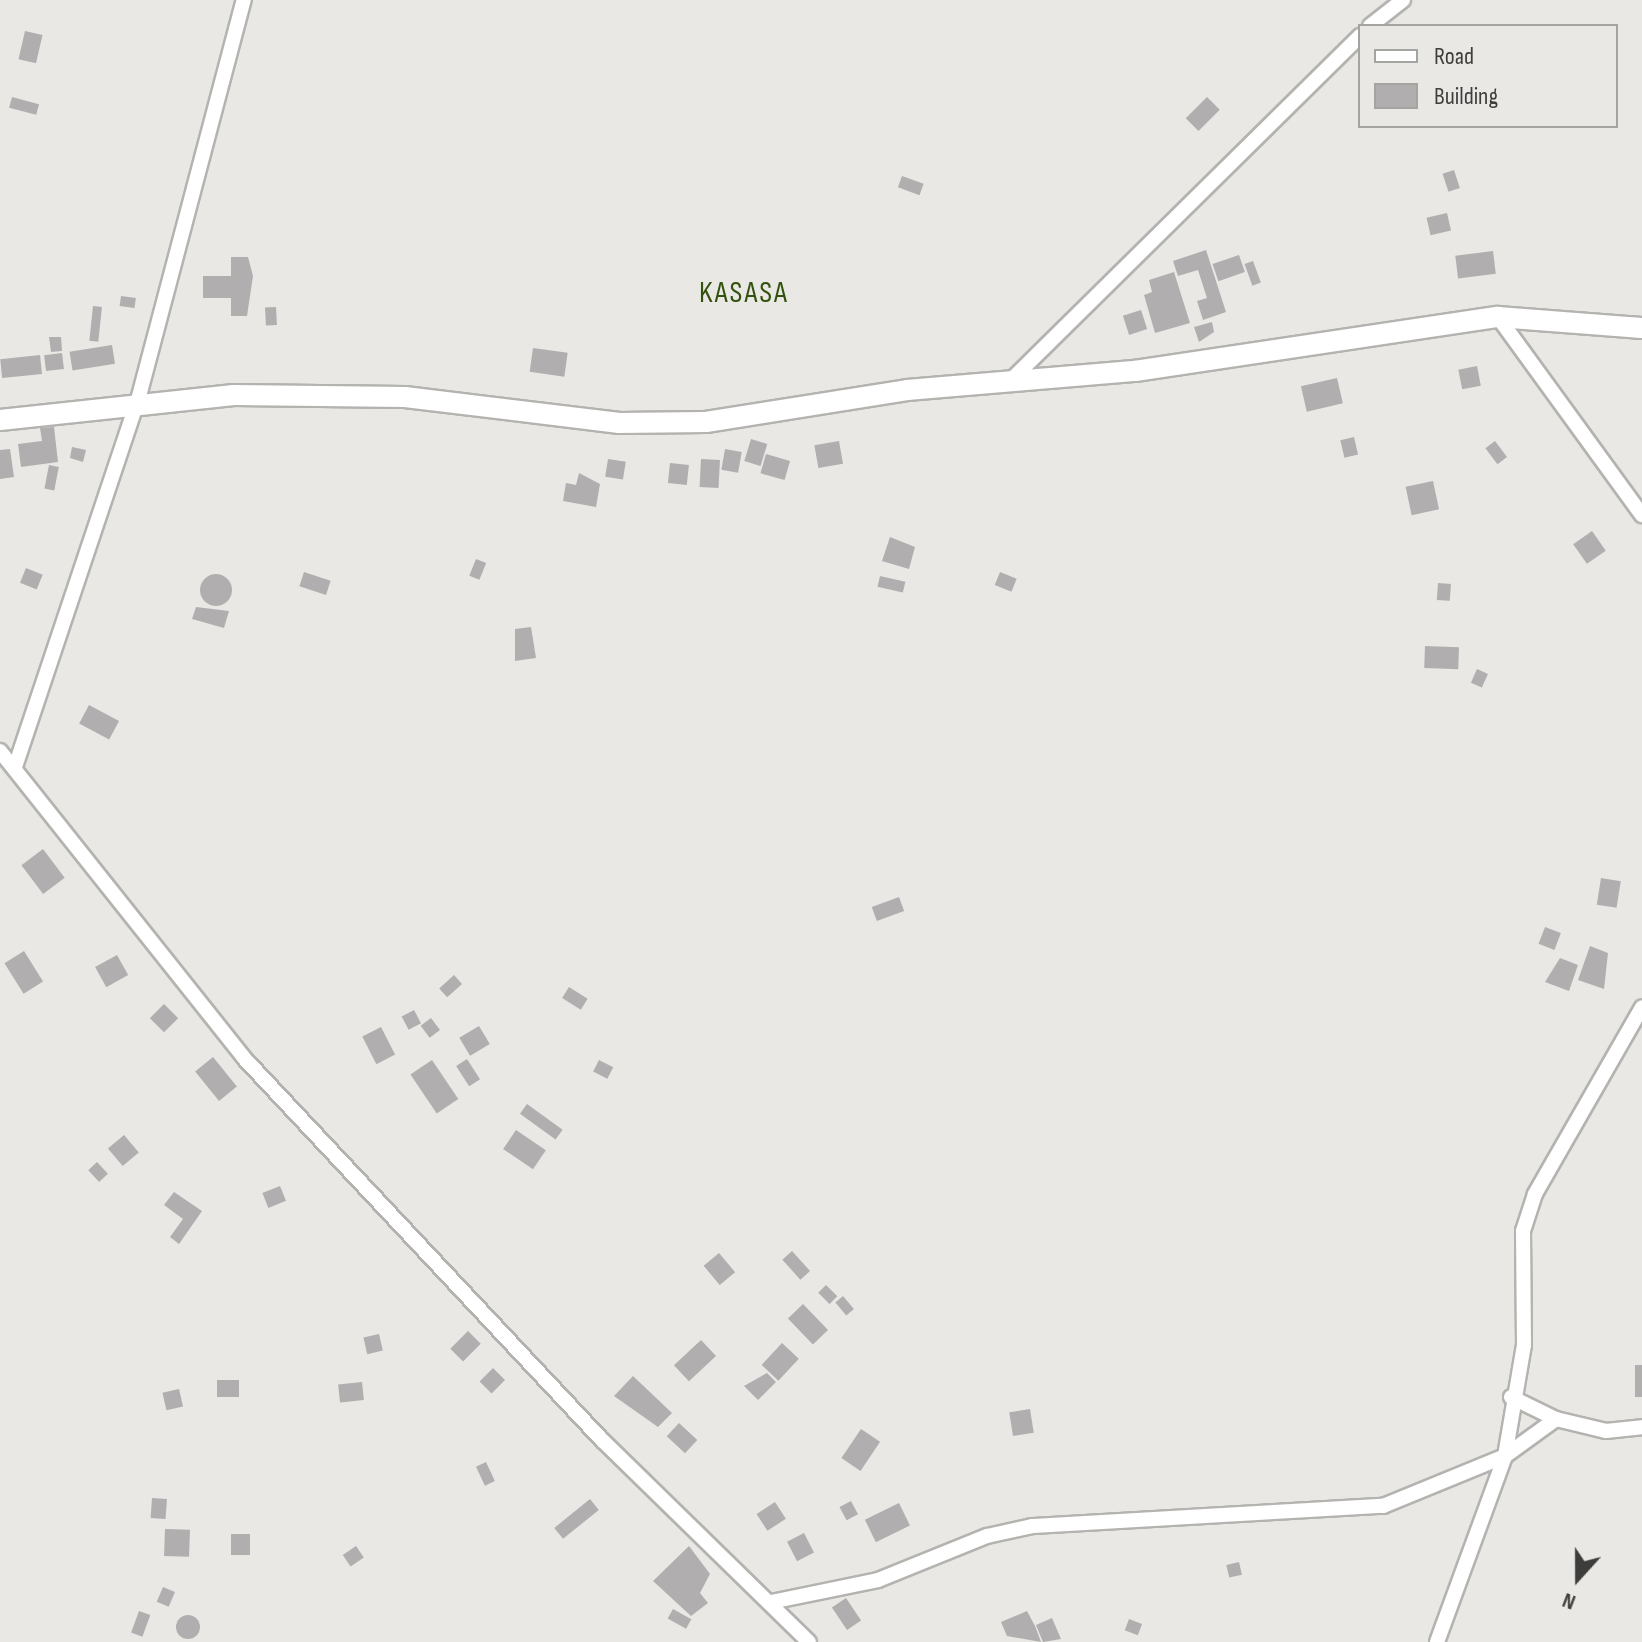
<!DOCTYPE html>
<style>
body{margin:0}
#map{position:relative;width:1642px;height:1642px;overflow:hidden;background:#e9e8e5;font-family:"Sofia Sans Condensed",sans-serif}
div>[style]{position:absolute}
.building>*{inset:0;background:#b1aeaf;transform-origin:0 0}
.round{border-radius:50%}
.roads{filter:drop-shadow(2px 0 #b4b3b0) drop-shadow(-2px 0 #b4b3b0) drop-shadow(0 2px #b4b3b0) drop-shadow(0 -2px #b4b3b0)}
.street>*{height:14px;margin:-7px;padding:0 7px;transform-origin:7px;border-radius:7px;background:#fff}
.secondary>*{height:20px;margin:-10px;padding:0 10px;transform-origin:10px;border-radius:10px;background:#fff}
span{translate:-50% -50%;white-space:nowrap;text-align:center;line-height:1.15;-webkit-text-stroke:7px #e9e8e5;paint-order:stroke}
.quarter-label{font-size:30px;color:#33520d;letter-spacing:2px}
.legend{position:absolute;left:1358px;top:24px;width:260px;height:104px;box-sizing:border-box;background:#e9e8e5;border:2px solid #a4a4a1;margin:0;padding:10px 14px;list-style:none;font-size:24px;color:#3d3d3c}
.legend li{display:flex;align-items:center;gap:16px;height:40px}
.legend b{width:40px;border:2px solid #a4a4a1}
.north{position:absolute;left:1538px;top:1538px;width:80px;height:80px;-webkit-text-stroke:6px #e9e8e5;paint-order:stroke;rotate:201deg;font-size:22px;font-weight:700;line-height:32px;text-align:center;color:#3d3d3c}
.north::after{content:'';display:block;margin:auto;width:28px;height:36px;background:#3d3d3c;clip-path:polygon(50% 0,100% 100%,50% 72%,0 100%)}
</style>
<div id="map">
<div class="building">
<i style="left:25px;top:31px;width:18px;height:29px;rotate:13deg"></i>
<i style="left:12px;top:97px;width:28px;height:11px;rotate:15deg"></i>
<i style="left:1207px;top:97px;width:18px;height:30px;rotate:45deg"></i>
<i style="left:1454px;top:170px;width:19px;height:12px;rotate:72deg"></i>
<i style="left:902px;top:176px;width:23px;height:12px;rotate:20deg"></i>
<i style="left:1447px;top:213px;width:18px;height:21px;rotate:77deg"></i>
<i style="clip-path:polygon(1206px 250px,1226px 312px,1203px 320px,1197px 301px,1207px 298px,1198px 270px,1178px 276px,1173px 261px)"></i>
<i style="left:1493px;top:251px;width:23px;height:38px;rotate:83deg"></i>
<i style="left:1239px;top:255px;width:18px;height:28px;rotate:71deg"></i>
<i style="clip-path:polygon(231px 257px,248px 257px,253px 276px,247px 316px,231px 316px,231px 298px,203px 298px,203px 276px,231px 276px)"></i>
<i style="left:1253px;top:261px;width:23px;height:9px;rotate:70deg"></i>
<i style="clip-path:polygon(1174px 272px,1190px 323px,1155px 333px,1144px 295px,1152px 292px,1149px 280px)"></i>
<i style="left:121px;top:296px;width:15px;height:10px;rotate:8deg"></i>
<i style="left:93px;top:306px;width:9px;height:35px;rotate:6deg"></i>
<i style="left:276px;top:307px;width:18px;height:11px;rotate:87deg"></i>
<i style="left:1141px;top:310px;width:20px;height:19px;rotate:72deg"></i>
<i style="clip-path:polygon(1212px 322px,1214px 332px,1199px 342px,1194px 327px)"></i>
<i style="clip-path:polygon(49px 337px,61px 337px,62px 351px,51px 352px)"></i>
<i style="left:112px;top:345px;width:19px;height:43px;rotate:81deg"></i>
<i style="left:533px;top:348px;width:35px;height:24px;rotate:8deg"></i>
<i style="left:62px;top:353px;width:16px;height:18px;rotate:83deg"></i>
<i style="left:40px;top:355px;width:19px;height:40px;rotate:84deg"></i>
<i style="left:1477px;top:366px;width:20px;height:19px;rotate:79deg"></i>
<i style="left:1337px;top:378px;width:26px;height:37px;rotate:77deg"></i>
<i style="clip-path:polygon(54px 427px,58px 462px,21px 467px,18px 444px,42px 441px,40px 428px)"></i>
<i style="left:1354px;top:437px;width:18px;height:14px;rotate:77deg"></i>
<i style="left:751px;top:439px;width:17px;height:23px;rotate:17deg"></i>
<i style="left:839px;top:441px;width:23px;height:25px;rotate:80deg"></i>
<i style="left:1495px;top:441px;width:20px;height:12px;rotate:53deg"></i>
<i style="clip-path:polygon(72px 447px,86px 450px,83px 462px,70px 458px)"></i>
<i style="clip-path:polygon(10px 449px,14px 477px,0 479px,0 450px)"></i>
<i style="left:725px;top:449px;width:17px;height:21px;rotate:10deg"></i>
<i style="left:766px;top:454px;width:25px;height:20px;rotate:16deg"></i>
<i style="left:608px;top:459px;width:18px;height:18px;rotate:9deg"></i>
<i style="left:701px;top:459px;width:19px;height:28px;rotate:3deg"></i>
<i style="left:670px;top:463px;width:19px;height:20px;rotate:6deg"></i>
<i style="left:49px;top:465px;width:10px;height:24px;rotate:11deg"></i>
<i style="clip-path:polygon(579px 473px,600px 484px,596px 507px,563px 501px,566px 483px,576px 485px)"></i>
<i style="left:1433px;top:481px;width:29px;height:28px;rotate:78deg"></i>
<i style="left:1592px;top:531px;width:24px;height:23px;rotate:55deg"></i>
<i style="clip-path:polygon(890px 537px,915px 547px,909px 569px,882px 561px)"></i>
<i style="left:476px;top:559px;width:11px;height:18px;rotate:22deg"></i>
<i style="left:26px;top:568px;width:18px;height:16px;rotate:22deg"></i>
<i style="left:304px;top:572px;width:28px;height:15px;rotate:18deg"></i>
<i style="left:1000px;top:572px;width:18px;height:14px;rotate:22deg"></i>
<i class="round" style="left:200px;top:574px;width:32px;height:32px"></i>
<i style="left:880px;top:576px;width:26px;height:11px;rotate:13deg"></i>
<i style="left:1438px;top:583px;width:13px;height:17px;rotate:4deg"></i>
<i style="clip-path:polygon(196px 607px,229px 611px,224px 628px,192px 619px)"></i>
<i style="clip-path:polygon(531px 627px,536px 658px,515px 661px,515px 629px)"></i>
<i style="left:1425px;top:646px;width:34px;height:22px;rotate:2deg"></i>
<i style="left:1477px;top:669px;width:12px;height:15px;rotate:24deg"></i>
<i style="left:89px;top:705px;width:34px;height:21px;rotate:28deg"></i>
<i style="left:43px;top:849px;width:36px;height:27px;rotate:53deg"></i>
<i style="left:1601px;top:878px;width:20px;height:27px;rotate:9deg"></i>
<i style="left:899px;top:897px;width:15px;height:29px;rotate:70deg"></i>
<i style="left:1545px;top:927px;width:17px;height:18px;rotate:21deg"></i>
<i style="clip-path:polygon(1590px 946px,1608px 953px,1604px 989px,1578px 980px)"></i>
<i style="left:24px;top:951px;width:36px;height:23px;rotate:58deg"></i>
<i style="left:117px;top:955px;width:23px;height:25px;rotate:61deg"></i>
<i style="clip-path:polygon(1560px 958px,1578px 965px,1569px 991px,1545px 982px)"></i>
<i style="left:454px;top:975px;width:12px;height:20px;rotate:48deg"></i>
<i style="left:569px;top:987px;width:22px;height:13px;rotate:32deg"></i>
<i style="left:164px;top:1004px;width:20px;height:20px;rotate:45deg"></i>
<i style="left:414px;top:1010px;width:15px;height:14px;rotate:62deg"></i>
<i style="left:431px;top:1018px;width:15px;height:13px;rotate:53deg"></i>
<i style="left:479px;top:1026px;width:21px;height:23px;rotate:59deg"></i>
<i style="left:381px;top:1027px;width:31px;height:21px;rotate:63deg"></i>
<i style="left:213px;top:1057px;width:38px;height:23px;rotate:51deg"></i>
<i style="left:467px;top:1059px;width:24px;height:13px;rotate:57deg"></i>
<i style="left:432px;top:1060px;width:47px;height:26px;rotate:56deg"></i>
<i style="left:599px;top:1060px;width:16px;height:13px;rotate:27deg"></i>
<i style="left:527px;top:1104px;width:44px;height:12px;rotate:36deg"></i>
<i style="left:516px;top:1130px;width:36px;height:23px;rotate:34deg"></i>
<i style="left:124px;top:1135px;width:23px;height:21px;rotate:50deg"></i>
<i style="left:97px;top:1162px;width:16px;height:12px;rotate:47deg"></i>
<i style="left:280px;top:1186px;width:16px;height:19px;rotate:68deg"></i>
<i style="clip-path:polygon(174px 1192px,202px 1211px,179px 1244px,170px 1237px,183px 1219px,164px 1205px)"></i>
<i style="left:792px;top:1251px;width:27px;height:13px;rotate:48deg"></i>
<i style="left:719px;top:1253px;width:25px;height:20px;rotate:50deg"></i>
<i style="left:826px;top:1285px;width:16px;height:11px;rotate:45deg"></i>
<i style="left:843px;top:1296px;width:17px;height:10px;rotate:50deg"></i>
<i style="left:803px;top:1304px;width:36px;height:21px;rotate:46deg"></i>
<i style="left:468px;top:1331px;width:18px;height:25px;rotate:45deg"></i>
<i style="left:379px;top:1334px;width:17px;height:16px;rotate:77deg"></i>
<i style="left:701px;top:1340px;width:22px;height:37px;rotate:47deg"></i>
<i style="left:782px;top:1343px;width:23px;height:30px;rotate:43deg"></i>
<i style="left:1635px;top:1365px;width:7px;height:32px"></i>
<i style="left:493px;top:1368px;width:17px;height:19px;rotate:45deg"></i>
<i style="clip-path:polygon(767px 1373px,776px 1382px,758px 1400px,744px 1386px)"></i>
<i style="clip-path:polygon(633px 1376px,672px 1413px,658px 1427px,614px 1396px)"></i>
<i style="left:217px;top:1380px;width:22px;height:17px"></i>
<i style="left:362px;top:1382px;width:18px;height:24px;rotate:84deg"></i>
<i style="left:179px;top:1389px;width:18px;height:17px;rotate:77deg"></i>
<i style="left:1030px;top:1409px;width:24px;height:21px;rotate:81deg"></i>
<i style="left:679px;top:1423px;width:25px;height:18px;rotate:43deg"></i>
<i style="left:861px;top:1429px;width:23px;height:35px;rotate:34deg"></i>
<i style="left:486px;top:1462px;width:21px;height:11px;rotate:65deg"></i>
<i style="left:152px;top:1498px;width:15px;height:20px;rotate:4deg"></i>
<i style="left:590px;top:1499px;width:14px;height:46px;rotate:51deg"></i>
<i style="left:851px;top:1501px;width:15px;height:13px;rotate:62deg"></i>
<i style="left:775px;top:1502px;width:20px;height:22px;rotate:57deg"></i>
<i style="left:899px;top:1503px;width:25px;height:38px;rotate:64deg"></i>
<i style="left:165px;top:1529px;width:25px;height:27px;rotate:2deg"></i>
<i style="left:804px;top:1533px;width:22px;height:19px;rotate:63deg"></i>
<i style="left:231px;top:1534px;width:19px;height:21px"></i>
<i style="left:356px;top:1546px;width:14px;height:16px;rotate:56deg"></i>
<i style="clip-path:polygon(689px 1546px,710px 1574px,700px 1593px,708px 1603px,691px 1616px,653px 1581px)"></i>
<i style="left:1239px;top:1562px;width:13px;height:13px;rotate:77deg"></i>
<i style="left:163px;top:1587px;width:13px;height:16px;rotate:23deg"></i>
<i style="left:846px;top:1598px;width:27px;height:17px;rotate:56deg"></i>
<i style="left:673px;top:1609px;width:21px;height:11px;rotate:29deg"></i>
<i style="left:139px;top:1611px;width:12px;height:23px;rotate:20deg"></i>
<i style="clip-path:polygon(1027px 1611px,1035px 1626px,1041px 1642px,1007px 1636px,1001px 1622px)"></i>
<i class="round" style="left:176px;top:1615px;width:24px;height:24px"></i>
<i style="clip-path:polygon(1052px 1618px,1061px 1639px,1043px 1642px,1036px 1625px)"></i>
<i style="left:1129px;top:1619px;width:14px;height:12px;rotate:21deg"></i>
</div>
<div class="roads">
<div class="street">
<i style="left:1370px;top:26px;width:42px;rotate:-38.2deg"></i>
<i style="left:1498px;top:317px;width:245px;rotate:54deg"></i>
<i style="left:1009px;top:382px;width:493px;rotate:-44.6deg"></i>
<i style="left:0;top:751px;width:392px;rotate:51.5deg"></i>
<i style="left:244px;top:1058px;width:524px;rotate:46.86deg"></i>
<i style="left:602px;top:1440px;width:289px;rotate:44.3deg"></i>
<i style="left:15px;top:767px;width:387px;rotate:-71.5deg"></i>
<i style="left:138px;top:400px;width:414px;rotate:-75.2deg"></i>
<i style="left:1511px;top:1397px;width:50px;rotate:26.1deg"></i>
<i style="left:1556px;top:1419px;width:51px;rotate:13.5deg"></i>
<i style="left:1606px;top:1431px;width:36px;rotate:-6deg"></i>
<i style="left:771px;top:1602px;width:109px;rotate:-11.6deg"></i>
<i style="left:878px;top:1580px;width:118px;rotate:-22deg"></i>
<i style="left:987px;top:1536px;width:46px;rotate:-12.5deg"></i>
<i style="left:1032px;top:1526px;width:352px;rotate:-3.3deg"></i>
<i style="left:1383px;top:1506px;width:132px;rotate:-22.3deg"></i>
<i style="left:1505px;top:1456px;width:63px;rotate:-36deg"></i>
<i style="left:1437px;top:1642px;width:198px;rotate:-69.9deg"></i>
<i style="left:1505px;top:1456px;width:113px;rotate:-80.3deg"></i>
<i style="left:1524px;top:1345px;width:114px;rotate:-90.5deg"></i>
<i style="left:1523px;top:1231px;width:39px;rotate:-72deg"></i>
<i style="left:1535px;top:1194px;width:215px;rotate:-60.2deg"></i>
</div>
<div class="secondary">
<i style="left:0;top:420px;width:235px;rotate:-6.1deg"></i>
<i style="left:234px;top:395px;width:171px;rotate:0.7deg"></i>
<i style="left:405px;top:397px;width:216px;rotate:6.9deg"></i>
<i style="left:619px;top:423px;width:87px;rotate:-0.7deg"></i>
<i style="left:706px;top:422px;width:205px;rotate:-9deg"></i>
<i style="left:908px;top:390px;width:228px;rotate:-4.8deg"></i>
<i style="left:1135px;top:371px;width:367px;rotate:-8.5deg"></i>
<i style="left:1498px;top:317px;width:144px;rotate:4.4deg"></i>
</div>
</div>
<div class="quarter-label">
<span style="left:744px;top:293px">KASASA</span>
</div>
<ul class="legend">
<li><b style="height:10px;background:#fff"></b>Road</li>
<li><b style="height:22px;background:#b1aeaf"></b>Building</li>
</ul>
<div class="north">N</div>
</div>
